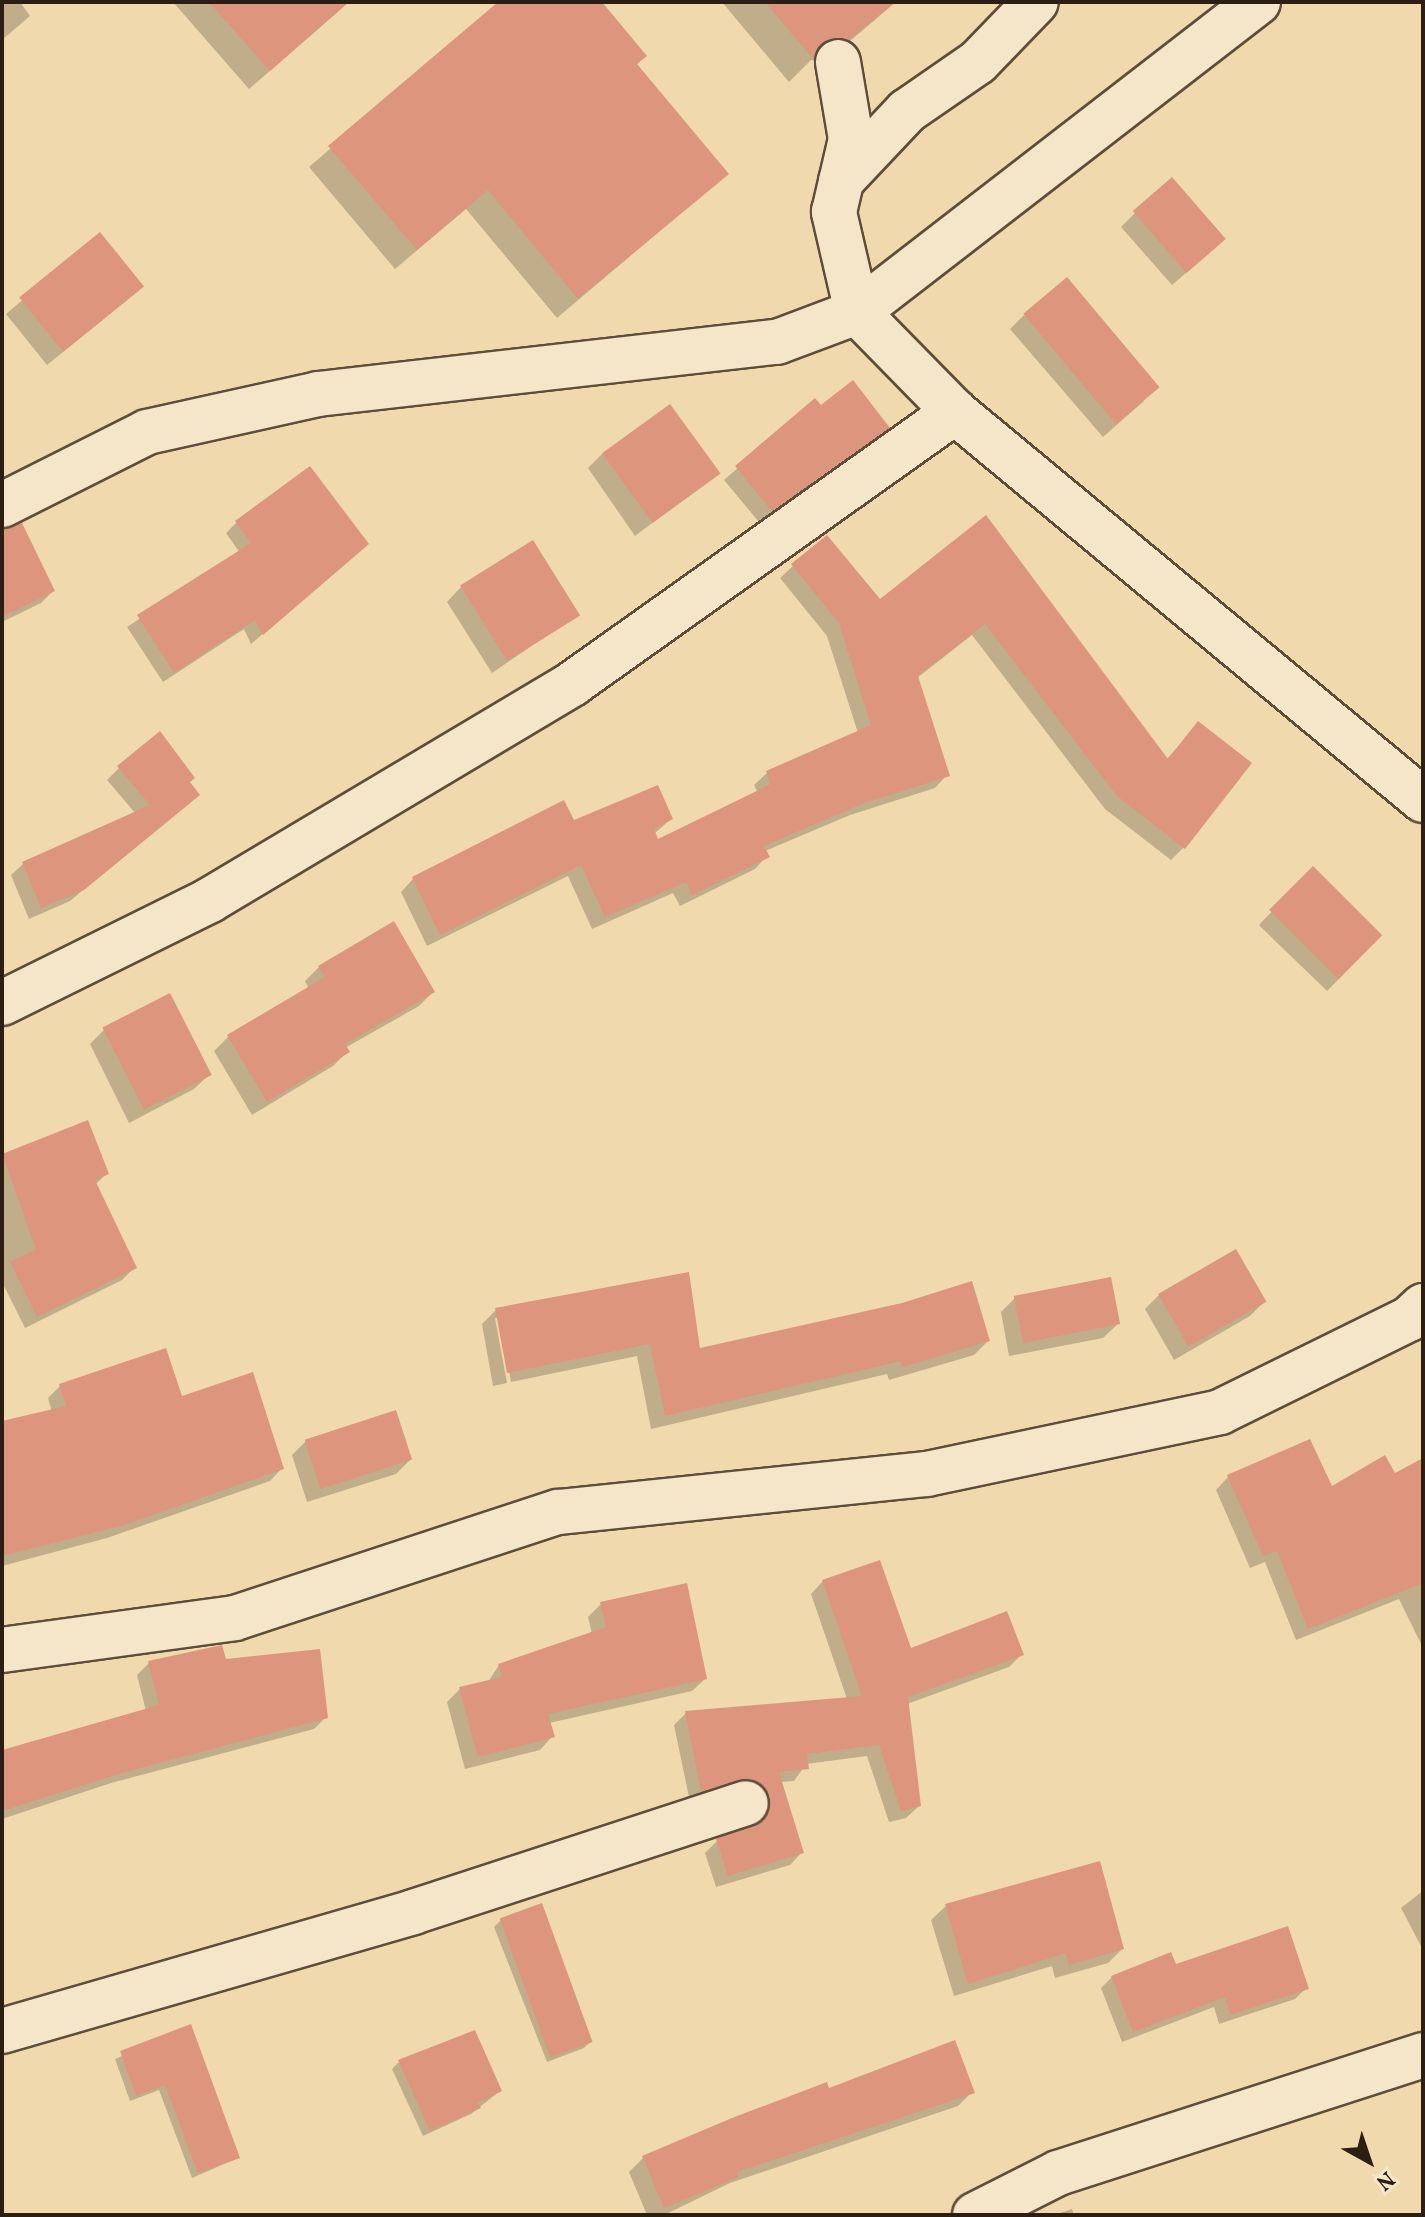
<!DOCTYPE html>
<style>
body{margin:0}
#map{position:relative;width:1425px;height:2217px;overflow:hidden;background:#f0d9ad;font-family:Vollkorn,serif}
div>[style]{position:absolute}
.shadow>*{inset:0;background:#0003;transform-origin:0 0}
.building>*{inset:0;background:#de957d;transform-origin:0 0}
.roads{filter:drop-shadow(2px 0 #5e4d3a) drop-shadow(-2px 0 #5e4d3a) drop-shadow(0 2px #5e4d3a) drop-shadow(0 -2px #5e4d3a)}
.minor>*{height:44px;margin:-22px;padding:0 22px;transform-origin:22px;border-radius:22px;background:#f5e6ca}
span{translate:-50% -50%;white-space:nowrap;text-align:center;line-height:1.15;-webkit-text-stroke:7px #f5e6ca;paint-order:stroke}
.frame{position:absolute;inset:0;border:4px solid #2d1e14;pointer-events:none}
.north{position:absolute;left:1329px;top:2121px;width:80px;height:80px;-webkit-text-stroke:6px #f5e6ca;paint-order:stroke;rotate:140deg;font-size:22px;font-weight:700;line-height:32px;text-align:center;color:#2d1e14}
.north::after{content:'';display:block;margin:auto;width:28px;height:36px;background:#2d1e14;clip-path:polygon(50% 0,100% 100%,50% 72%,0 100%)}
</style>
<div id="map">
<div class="shadow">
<i style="clip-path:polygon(2px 2px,20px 2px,30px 16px,2px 40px)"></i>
<i style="clip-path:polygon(173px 2px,349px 2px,249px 89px)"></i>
<i style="clip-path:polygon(501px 2px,599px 2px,635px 64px,727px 174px,557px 318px,466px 209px,395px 269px,309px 167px)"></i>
<i style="clip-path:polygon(722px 2px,896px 2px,824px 63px,811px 60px,789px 82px)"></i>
<i style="clip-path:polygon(1135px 213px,1209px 253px,1172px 285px,1121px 227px)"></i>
<i style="clip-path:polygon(100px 235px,127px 300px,47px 365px,6px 314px)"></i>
<i style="clip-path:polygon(1024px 315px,1144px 401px,1103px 437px,1010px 329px)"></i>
<i style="clip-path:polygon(815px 401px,821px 408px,887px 427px,759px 522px,724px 480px)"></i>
<i style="clip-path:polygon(602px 454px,717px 474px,635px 536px,588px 468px)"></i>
<i style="clip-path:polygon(986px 517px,1166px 760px,1198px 724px,1184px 847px,1171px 860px,1105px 809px,972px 635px,917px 678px,947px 775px,935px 788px,850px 815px,765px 851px,767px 856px,755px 869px,680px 906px,673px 893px,592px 929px,568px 876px,427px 946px,401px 892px,413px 879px,573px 823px,671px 819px,654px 834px,657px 841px,758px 793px,754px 785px,767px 773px,858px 733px,827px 636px,780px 578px,793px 566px,879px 602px)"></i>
<i style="clip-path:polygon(236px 523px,355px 555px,251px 644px,244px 629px,163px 682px,127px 627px,240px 553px,226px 533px)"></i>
<i style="clip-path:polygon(2px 566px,53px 591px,41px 603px,2px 622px)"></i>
<i style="clip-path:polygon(461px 587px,577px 615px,492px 673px,447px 602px)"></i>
<i style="clip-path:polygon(119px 768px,187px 783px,198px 795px,70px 901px,29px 919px,11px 875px,23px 864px,136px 814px,107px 780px)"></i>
<i style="left:1313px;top:869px;width:95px;height:78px;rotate:44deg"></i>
<i style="clip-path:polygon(319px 967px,433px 992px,419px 1006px,345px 1048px,347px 1052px,333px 1066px,252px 1115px,214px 1051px,228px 1037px,309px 989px,305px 981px)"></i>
<i style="clip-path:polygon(104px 1030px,209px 1075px,194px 1089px,129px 1123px,90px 1044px)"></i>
<i style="clip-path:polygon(87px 1123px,106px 1174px,95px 1185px,135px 1267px,122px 1280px,25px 1328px,2px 1282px,2px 1156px)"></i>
<i style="clip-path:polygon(1159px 1295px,1264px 1302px,1250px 1316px,1174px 1360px,1145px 1309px)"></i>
<i style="clip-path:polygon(1015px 1298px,1118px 1324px,1103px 1338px,1009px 1356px,1001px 1312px)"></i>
<i style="clip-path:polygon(496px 1310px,698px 1350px,988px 1341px,974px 1355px,889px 1380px,887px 1374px,651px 1429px,637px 1356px,511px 1382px,499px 1318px,495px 1318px,507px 1383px,493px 1386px,482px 1324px)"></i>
<i style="clip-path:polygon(60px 1386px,282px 1468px,270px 1481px,107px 1538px,2px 1566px,2px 1423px,52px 1412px,48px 1398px)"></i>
<i style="clip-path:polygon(306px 1441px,410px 1460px,396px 1474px,307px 1502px,292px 1455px)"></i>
<i style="clip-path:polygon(1423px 1460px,1423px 1648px,1399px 1599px,1296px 1640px,1265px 1562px,1250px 1568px,1216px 1490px,1228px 1477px,1331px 1489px,1394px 1476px)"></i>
<i style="clip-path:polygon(823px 1581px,910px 1650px,1021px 1655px,1009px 1667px,907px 1704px,919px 1806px,906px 1818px,889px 1822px,867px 1756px,806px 1764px,794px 1781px,780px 1782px,802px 1852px,790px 1865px,716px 1887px,705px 1853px,717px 1841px,755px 1826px,759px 1809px,690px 1802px,674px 1725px,686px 1713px,847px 1699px,811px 1594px)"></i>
<i style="clip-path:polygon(601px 1604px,705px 1679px,692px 1691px,549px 1723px,552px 1737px,540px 1750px,465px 1769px,447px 1702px,460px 1689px,488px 1682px,499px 1665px,592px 1634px,588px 1617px)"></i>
<i style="clip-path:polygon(225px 1662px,326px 1717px,314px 1729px,111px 1783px,2px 1819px,2px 1753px,146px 1711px,137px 1675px,149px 1663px)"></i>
<i style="clip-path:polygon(1423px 1891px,1423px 1950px,1401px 1908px)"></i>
<i style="clip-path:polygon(946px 1906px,1122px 1949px,1108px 1963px,1055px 1978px,1052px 1966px,954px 1996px,931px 1920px)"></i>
<i style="clip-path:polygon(501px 1920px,591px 2041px,584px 2048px,547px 2062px,494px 1927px)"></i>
<i style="clip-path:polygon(1175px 1967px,1306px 1988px,1295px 1999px,1219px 2024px,1214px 2007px,1122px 2042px,1101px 1988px,1112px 1977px)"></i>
<i style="clip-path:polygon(190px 2027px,238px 2158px,192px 2178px,159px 2090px,130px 2101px,115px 2059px)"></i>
<i style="clip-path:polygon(399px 2062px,500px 2091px,471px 2114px,423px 2136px,392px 2069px)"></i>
<i style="clip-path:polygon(828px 2091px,972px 2092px,958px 2106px,730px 2183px,664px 2215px,647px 2215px,629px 2172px,643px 2158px)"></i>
<i style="clip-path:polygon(1072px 2209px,1074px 2215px,1054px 2215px)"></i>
</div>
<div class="building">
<i style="clip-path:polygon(209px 2px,349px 2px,270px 71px)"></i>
<i style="clip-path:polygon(498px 2px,602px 2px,647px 56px,637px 64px,729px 174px,578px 299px,488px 190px,417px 250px,328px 146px)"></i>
<i style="clip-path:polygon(765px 2px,895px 2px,849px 40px,835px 37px,823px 42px,814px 60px)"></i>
<i style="left:1172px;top:177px;width:82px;height:52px;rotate:49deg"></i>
<i style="left:100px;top:232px;width:70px;height:104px;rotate:51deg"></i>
<i style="left:1067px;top:277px;width:144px;height:57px;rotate:50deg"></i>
<i style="clip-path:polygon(853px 380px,890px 428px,772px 511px,735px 466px,815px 398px,821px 405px)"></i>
<i style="left:670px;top:404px;width:86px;height:84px;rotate:54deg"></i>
<i style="clip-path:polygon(310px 466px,369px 544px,263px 635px,255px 620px,174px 673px,137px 615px,251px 543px,235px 521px)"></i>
<i style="clip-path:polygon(986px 515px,1168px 759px,1198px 721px,1252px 763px,1185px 849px,1117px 796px,985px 624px,918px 676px,950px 776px,864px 803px,764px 846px,770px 857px,692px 895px,686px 882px,605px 917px,581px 865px,440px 935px,412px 877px,564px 800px,574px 820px,658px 785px,673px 819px,654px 829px,658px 839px,771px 784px,766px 771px,871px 725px,839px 623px,791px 564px,827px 535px,880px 599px)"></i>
<i style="clip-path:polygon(22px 523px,55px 591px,2px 617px,2px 530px)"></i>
<i style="left:533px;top:540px;width:89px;height:86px;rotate:58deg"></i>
<i style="clip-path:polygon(160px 731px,195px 778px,190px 782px,200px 795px,84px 890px,41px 908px,22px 862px,150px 805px,117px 766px)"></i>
<i style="left:1313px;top:866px;width:98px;height:62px;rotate:45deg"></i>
<i style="clip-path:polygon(394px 921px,435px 992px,345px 1044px,350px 1052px,267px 1102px,227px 1035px,325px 977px,318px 966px)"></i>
<i style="left:170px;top:993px;width:92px;height:76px;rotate:63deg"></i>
<i style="clip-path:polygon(88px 1120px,109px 1174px,95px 1180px,137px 1268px,37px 1317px,10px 1262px,36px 1249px,2px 1154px)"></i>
<i style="left:1236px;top:1249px;width:61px;height:90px;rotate:60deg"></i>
<i style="clip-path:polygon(689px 1272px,700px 1348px,902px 1303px,972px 1281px,990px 1341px,903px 1367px,901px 1361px,665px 1416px,650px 1344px,507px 1373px,495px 1308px)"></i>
<i style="left:1111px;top:1277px;width:48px;height:99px;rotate:79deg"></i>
<i style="clip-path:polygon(166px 1348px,182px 1396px,253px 1372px,284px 1469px,121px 1526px,2px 1556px,2px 1421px,66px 1406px,59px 1384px)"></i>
<i style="left:396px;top:1410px;width:52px;height:96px;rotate:72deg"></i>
<i style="clip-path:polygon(1310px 1439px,1332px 1486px,1385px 1455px,1395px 1473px,1423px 1458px,1423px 1583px,1308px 1629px,1277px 1551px,1263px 1556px,1227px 1475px)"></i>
<i style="clip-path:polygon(880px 1560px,911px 1648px,1007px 1611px,1024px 1655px,908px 1697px,921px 1806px,901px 1811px,879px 1745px,807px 1754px,809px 1769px,779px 1772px,804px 1853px,728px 1876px,716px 1839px,764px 1820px,770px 1796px,750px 1778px,701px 1791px,685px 1711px,862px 1696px,822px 1580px)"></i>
<i style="clip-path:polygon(687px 1583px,707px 1679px,548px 1714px,555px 1737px,478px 1757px,459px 1687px,502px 1677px,498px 1664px,606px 1627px,600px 1602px)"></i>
<i style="clip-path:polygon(222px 1645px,226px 1659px,320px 1649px,328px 1718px,125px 1772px,2px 1811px,2px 1750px,159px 1705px,148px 1661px)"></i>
<i style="clip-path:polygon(1100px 1861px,1124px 1949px,1069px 1965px,1066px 1953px,968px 1984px,945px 1904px)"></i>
<i style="left:542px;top:1903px;width:148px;height:45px;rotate:70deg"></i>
<i style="clip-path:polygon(1288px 1926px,1309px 1989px,1230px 2015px,1225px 1997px,1133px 2032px,1111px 1976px,1171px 1952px,1176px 1964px)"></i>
<i style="clip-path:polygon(191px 2024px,240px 2158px,198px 2173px,165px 2085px,136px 2096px,120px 2051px)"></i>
<i style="clip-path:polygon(475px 2030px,502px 2091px,477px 2103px,481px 2108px,430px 2131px,398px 2060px)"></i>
<i style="clip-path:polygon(955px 2040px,975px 2093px,737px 2172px,739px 2177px,664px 2208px,642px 2156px,732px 2118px,827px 2082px,829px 2088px)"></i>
</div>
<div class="roads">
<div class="minor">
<i style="left:1258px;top:2px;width:507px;rotate:142.29deg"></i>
<i style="left:857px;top:312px;width:140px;rotate:45.6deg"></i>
<i style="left:955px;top:412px;width:608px;rotate:39.66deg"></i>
<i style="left:841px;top:181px;width:96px;rotate:-46.7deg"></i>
<i style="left:907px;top:111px;width:86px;rotate:-34.6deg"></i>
<i style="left:978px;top:62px;width:83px;rotate:-46deg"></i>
<i style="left:2px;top:505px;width:162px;rotate:-26.7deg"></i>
<i style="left:147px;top:432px;width:175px;rotate:-12.5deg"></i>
<i style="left:318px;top:394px;width:462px;rotate:-6.5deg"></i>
<i style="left:777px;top:342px;width:85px;rotate:-20.6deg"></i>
<i style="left:857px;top:312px;width:103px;rotate:-103deg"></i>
<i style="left:834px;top:212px;width:75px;rotate:-76.9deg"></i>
<i style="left:851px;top:139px;width:78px;rotate:-99.6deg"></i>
<i style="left:2px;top:1003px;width:232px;rotate:-26.3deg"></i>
<i style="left:210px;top:900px;width:422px;rotate:-30.8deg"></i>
<i style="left:572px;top:684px;width:470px;rotate:-35.4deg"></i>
<i style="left:2px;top:1650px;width:235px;rotate:-7.8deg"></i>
<i style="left:235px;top:1618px;width:340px;rotate:-18.2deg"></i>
<i style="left:558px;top:1512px;width:371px;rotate:-5.9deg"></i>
<i style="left:927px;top:1474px;width:299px;rotate:-11.9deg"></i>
<i style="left:1220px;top:1412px;width:211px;rotate:-26.2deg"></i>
<i style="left:1409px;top:1319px;width:19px;rotate:-43deg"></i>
<i style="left:2px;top:2031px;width:428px;rotate:-16.1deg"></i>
<i style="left:413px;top:1912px;width:350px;rotate:-18.1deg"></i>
<i style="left:975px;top:2215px;width:93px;rotate:-26.8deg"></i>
<i style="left:1058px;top:2173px;width:384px;rotate:-17.9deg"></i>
</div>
</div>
<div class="frame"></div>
<div class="north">N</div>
</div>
